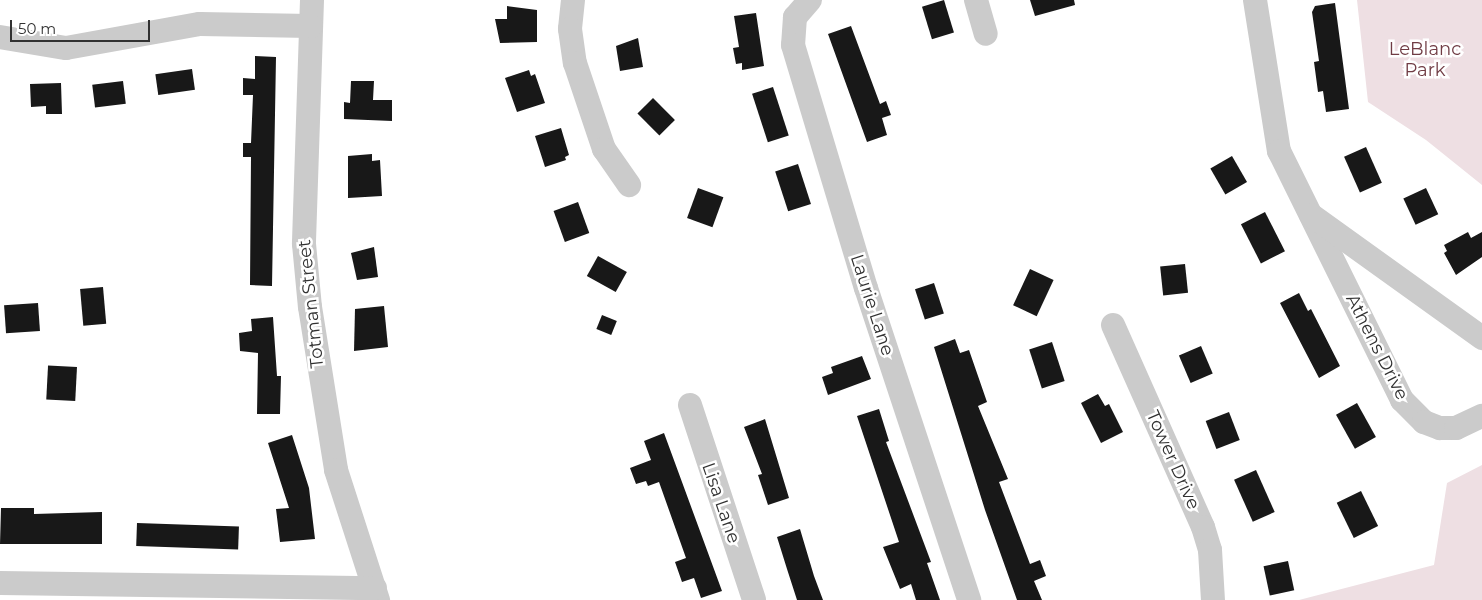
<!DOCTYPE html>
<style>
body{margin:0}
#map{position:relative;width:1482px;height:600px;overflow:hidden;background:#fff;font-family:Montserrat,sans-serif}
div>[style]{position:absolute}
.green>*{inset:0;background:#eedfe3}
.building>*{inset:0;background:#181818;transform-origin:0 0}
.minor>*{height:24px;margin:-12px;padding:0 12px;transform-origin:12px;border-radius:12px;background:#cbcbcb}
span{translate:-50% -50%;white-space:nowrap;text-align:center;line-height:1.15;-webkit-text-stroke:5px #fff;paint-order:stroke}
.park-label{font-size:18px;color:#703c44}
.street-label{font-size:18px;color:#313131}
.scale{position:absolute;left:10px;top:20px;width:140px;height:22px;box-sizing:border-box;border:2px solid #313131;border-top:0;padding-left:6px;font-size:15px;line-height:18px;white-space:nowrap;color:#313131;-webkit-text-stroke:4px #fff;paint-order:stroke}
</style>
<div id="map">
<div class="green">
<i style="clip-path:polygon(1357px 0,1482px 0,1482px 185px,1426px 140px,1368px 102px)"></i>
<i style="clip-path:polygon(1482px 465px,1482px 600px,1299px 600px,1434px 565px,1447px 483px)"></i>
</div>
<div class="building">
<i style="left:944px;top:0;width:34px;height:23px;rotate:73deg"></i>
<i style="clip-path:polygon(1030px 0,1074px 0,1075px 5px,1035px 16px)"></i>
<i style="clip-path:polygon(1335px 3px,1349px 109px,1326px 112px,1323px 91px,1318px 92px,1314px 62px,1319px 61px,1312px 12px,1315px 6px)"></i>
<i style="clip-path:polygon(507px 6px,537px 10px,537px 42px,500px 43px,495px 19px,507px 19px)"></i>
<i style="clip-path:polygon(756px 13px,764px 66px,742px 70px,742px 63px,736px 64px,733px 48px,739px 47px,734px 16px)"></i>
<i style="clip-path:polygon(851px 26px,880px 104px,886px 101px,891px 115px,882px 118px,887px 135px,867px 142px,828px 34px)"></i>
<i style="clip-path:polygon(638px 38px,643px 67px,620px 71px,616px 46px)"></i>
<i style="clip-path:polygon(255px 56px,276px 57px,272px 286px,250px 285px,251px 157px,243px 157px,243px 143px,251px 143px,253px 95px,243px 95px,243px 78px,255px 79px)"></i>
<i style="left:192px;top:69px;width:21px;height:37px;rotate:82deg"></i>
<i style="clip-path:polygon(529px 70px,531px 76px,535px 74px,545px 103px,517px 112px,505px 78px)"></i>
<i style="left:123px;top:81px;width:23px;height:31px;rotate:83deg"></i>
<i style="clip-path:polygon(351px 81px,374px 81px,373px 100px,392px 100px,392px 121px,344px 119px,344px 102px,350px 103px)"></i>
<i style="clip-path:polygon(61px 83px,62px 114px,46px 114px,46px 106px,31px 107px,30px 84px)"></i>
<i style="left:773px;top:87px;width:51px;height:22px;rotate:72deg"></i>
<i style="left:653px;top:98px;width:31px;height:22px;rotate:45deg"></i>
<i style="clip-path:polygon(561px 128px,569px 155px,565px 157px,566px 160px,545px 167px,535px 136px)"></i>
<i style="left:1366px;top:147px;width:39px;height:24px;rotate:66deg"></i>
<i style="clip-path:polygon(372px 154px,372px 161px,380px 160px,382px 196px,348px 198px,348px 156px)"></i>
<i style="left:1232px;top:156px;width:30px;height:25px;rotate:60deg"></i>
<i style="left:798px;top:164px;width:42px;height:24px;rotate:72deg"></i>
<i style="left:698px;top:188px;width:27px;height:32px;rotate:20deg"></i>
<i style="left:1426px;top:188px;width:29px;height:25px;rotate:65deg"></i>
<i style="left:578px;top:202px;width:33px;height:26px;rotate:70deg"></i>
<i style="left:1265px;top:212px;width:44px;height:27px;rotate:63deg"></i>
<i style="clip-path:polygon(1468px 232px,1471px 238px,1482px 232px,1482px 257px,1456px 275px,1444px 253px,1447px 251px,1444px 245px)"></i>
<i style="clip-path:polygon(374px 247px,378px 277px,357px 280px,351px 253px)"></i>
<i style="left:598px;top:256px;width:33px;height:23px;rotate:29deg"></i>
<i style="left:1185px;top:264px;width:29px;height:25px;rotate:84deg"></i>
<i style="left:1030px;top:269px;width:26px;height:40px;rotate:25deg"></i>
<i style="left:934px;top:283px;width:32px;height:20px;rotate:72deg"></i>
<i style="left:103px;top:287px;width:37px;height:23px;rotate:85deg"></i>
<i style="clip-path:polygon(1299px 293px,1308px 311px,1311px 309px,1340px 366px,1319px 378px,1280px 303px)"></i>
<i style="left:38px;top:303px;width:28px;height:34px;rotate:86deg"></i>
<i style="clip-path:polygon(384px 306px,388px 347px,354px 351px,355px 309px)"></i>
<i style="left:602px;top:315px;width:16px;height:15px;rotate:22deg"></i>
<i style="clip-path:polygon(273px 317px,277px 376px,281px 376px,280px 414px,257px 414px,258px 353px,240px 351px,239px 333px,252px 331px,251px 319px)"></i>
<i style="clip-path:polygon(955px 339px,960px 353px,969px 350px,987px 402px,978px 406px,1008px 479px,999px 482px,1030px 564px,1040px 560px,1046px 576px,1034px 581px,1042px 600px,1017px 600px,985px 510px,934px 347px)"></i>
<i style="left:1052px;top:342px;width:41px;height:24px;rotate:72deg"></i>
<i style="left:1201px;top:346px;width:30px;height:24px;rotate:67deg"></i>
<i style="clip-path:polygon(862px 356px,871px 379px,828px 395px,822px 377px,833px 373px,831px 367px)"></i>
<i style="left:77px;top:367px;width:34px;height:29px;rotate:93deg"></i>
<i style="clip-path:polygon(1098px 394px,1105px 406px,1109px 404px,1123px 432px,1101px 443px,1081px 403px)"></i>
<i style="left:1357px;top:403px;width:39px;height:24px;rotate:61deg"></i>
<i style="clip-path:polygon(879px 409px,889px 441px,886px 442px,931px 562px,927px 563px,940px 600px,916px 600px,911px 584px,900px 589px,883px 547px,899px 542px,857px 416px)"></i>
<i style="left:1229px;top:412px;width:30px;height:25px;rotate:69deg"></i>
<i style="clip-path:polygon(765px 419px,789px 498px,768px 505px,758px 475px,762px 474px,744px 427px)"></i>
<i style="clip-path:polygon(664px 433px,722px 591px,701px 598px,694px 578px,682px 582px,675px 562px,686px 558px,659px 482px,648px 486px,646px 481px,636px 484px,630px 468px,651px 460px,644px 441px)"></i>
<i style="clip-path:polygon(292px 435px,309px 488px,315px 539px,280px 542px,276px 509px,289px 508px,268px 443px)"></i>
<i style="left:1256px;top:470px;width:46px;height:24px;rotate:66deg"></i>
<i style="left:1361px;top:491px;width:39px;height:27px;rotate:64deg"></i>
<i style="clip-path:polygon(1px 508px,34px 508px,34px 514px,102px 512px,102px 544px,0 544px)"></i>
<i style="left:137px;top:523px;width:102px;height:23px;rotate:2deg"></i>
<i style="clip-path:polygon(800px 529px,814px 576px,823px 600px,797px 600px,787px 569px,777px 537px)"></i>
<i style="left:1288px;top:561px;width:30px;height:25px;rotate:78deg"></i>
</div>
<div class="minor">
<i style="left:312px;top:0;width:244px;rotate:91.9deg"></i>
<i style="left:304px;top:244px;width:63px;rotate:84.6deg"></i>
<i style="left:310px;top:307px;width:165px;rotate:80.9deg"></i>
<i style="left:336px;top:470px;width:137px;rotate:72.1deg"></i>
<i style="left:573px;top:0;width:29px;rotate:96deg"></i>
<i style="left:570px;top:29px;width:34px;rotate:82deg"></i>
<i style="left:575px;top:63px;width:91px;rotate:71.4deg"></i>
<i style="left:604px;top:149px;width:44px;rotate:55.2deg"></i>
<i style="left:810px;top:0;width:23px;rotate:131deg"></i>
<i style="left:795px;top:17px;width:28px;rotate:94deg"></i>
<i style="left:793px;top:45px;width:254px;rotate:73.3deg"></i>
<i style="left:866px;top:288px;width:329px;rotate:71.7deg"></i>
<i style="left:976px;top:0;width:35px;rotate:74deg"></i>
<i style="left:1255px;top:0;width:153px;rotate:81deg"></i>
<i style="left:1279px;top:151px;width:278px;rotate:63.7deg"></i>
<i style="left:1402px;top:400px;width:31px;rotate:45deg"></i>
<i style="left:1424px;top:422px;width:17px;rotate:21deg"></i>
<i style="left:1440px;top:428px;width:16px"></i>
<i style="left:1456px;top:428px;width:29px;rotate:-25deg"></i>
<i style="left:0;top:37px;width:67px;rotate:9.5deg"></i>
<i style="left:66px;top:48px;width:136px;rotate:-10.2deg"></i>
<i style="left:200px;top:24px;width:111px;rotate:1deg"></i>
<i style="left:1311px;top:215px;width:211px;rotate:35.7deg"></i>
<i style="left:1113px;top:325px;width:221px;rotate:66deg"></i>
<i style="left:1203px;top:527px;width:24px;rotate:73deg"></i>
<i style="left:1210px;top:550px;width:50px;rotate:86.6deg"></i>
<i style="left:690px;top:405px;width:205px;rotate:71.8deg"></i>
<i style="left:0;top:583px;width:375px;rotate:0.8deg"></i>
</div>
<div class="park-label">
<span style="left:1425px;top:60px">LeBlanc<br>Park</span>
</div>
<div class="street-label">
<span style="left:311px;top:304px;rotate:-96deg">Totman Street</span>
<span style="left:872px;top:305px;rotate:72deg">Laurie Lane</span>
<span style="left:1377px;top:347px;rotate:63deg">Athens Drive</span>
<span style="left:1173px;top:460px;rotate:66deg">Tower Drive</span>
<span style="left:721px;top:503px;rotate:71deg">Lisa Lane</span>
</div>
<div class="scale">50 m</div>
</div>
